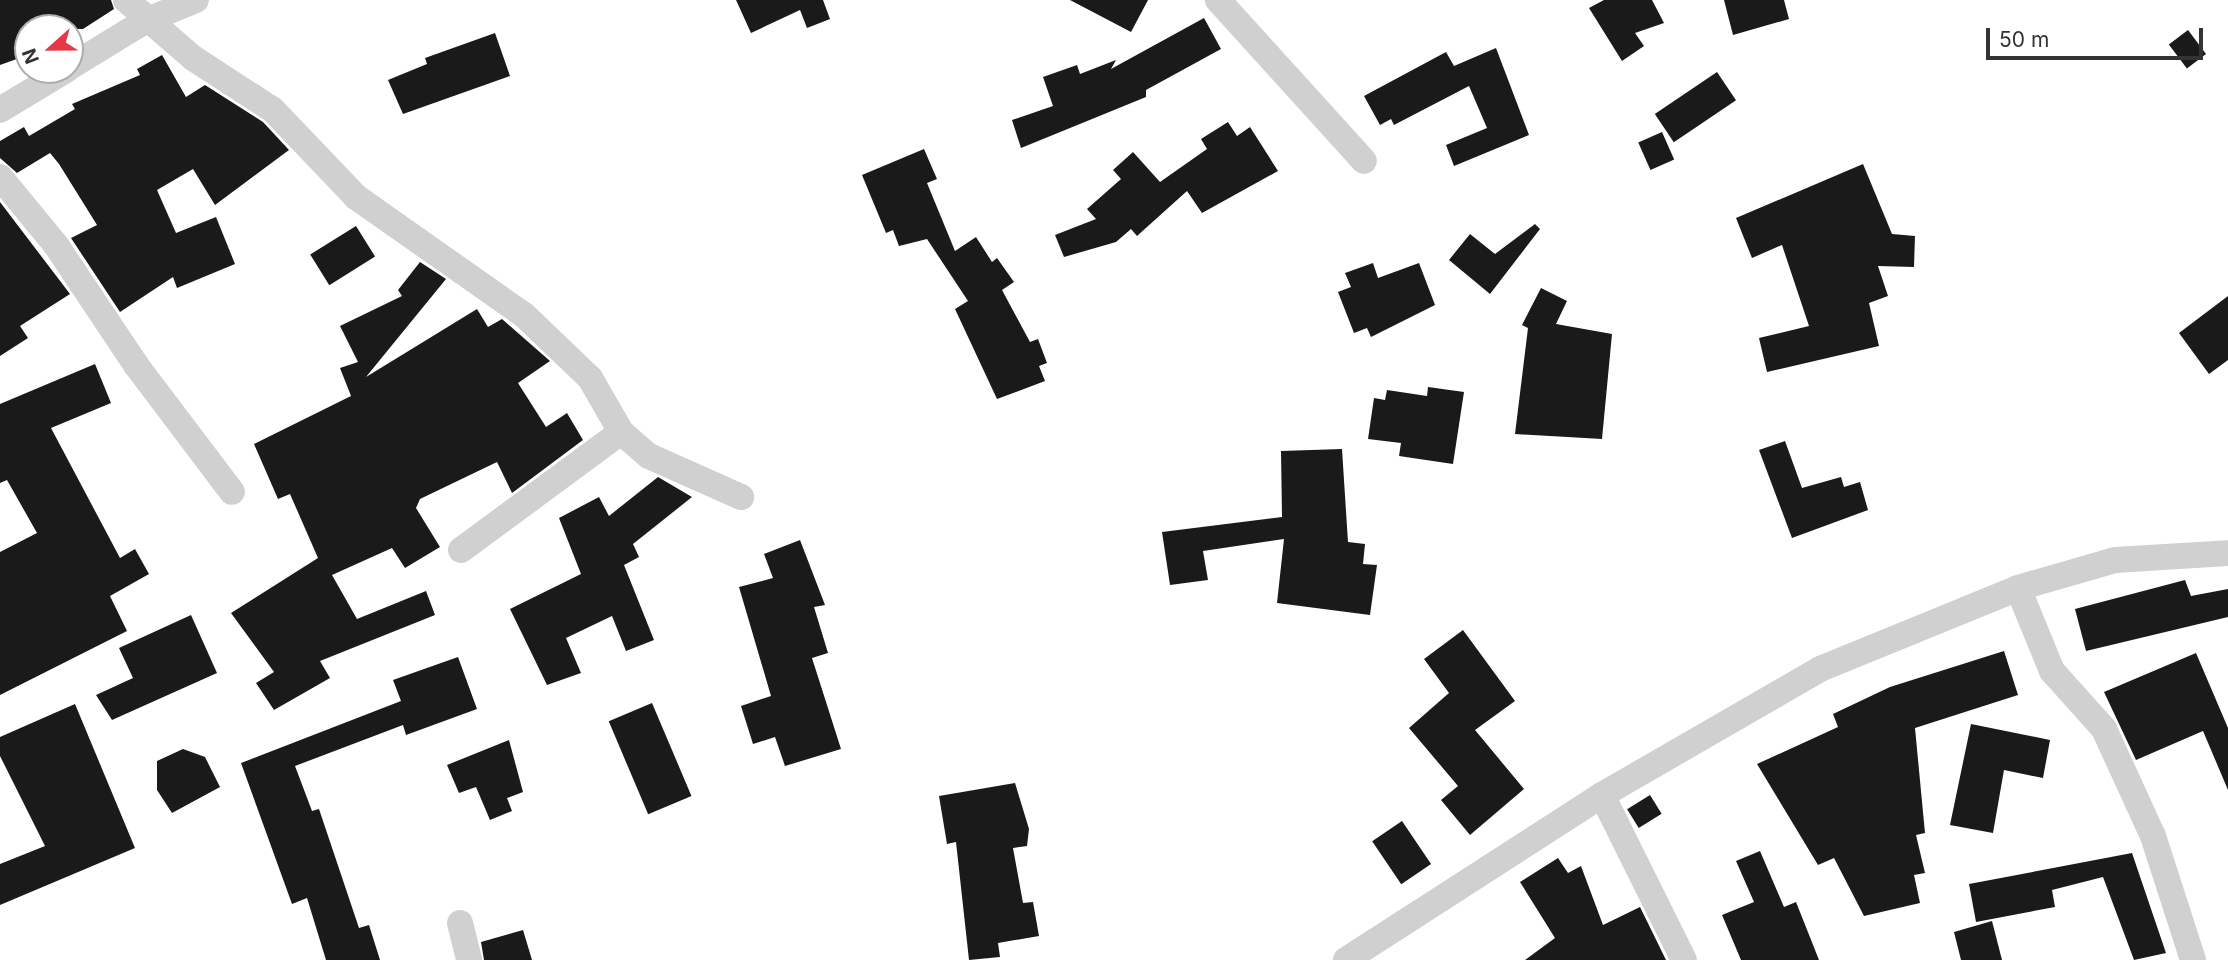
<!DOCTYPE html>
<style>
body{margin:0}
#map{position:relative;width:2228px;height:960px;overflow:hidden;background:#fff;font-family:Inter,sans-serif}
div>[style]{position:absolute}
.building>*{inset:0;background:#1a1a1a;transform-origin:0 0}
.street>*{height:26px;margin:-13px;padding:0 13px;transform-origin:13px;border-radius:13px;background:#d0d0d0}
span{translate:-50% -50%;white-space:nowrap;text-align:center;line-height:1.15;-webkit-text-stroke:7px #fff;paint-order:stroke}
.north{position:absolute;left:14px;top:14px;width:70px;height:70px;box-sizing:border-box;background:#fff;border:2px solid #adadad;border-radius:50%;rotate:249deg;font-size:19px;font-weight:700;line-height:28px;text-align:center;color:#333}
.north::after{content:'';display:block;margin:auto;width:24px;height:32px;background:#e63946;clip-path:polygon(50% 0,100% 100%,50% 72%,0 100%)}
.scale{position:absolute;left:1986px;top:28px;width:217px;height:32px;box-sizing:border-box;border:4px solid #333;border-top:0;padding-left:9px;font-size:21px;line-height:24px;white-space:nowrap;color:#333;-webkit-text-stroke:5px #fff;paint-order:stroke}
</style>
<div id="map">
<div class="building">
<i style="clip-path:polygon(0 0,111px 0,114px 9px,83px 29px,28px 28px,28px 55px,0 65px)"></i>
<i style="clip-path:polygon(736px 0,823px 0,830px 19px,807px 28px,800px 10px,751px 33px)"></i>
<i style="clip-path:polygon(1070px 0,1148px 0,1131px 32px)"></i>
<i style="clip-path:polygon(1604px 0,1652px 0,1664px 23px,1635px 33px,1644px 46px,1622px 61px,1589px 8px)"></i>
<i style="clip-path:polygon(1724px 0,1784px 0,1789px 19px,1733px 35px)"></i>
<i style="clip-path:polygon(1204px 18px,1221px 49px,1146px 90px,1146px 97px,1021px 148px,1012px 120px,1053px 106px,1043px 77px,1077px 65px,1080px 74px,1116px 60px,1111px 69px)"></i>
<i style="left:2188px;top:30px;width:30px;height:24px;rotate:53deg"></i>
<i style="clip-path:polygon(495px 33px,510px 76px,403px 114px,388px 80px,427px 64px,425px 58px)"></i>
<i style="clip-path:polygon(1496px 48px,1529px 135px,1454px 166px,1446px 145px,1487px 128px,1469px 86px,1394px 125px,1391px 119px,1380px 125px,1364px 96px,1446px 52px,1454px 66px)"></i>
<i style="clip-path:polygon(162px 55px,186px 97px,205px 85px,263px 122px,289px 150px,215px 205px,193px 169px,157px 190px,176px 233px,216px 217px,235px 264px,177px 288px,173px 277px,120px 312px,71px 238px,97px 225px,59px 164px,50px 153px,17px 173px,0 158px,0 141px,24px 127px,29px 136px,75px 109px,72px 104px,140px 75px,137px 69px)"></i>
<i style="left:1717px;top:72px;width:34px;height:75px;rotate:56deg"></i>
<i style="clip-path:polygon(1228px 122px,1237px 136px,1250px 127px,1278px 171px,1202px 213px,1187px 191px,1137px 236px,1131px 229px,1116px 242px,1064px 257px,1055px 235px,1096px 219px,1087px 209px,1121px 179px,1113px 170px,1133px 152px,1160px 182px,1207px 149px,1201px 139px)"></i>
<i style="left:1662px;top:132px;width:30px;height:26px;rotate:66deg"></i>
<i style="clip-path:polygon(924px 149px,937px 179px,927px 183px,955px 251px,976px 237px,992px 262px,997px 258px,1014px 282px,1002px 290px,1030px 342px,1038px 339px,1047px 363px,1039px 366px,1045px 381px,997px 399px,955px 309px,968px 301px,927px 239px,899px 246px,893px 230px,886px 233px,862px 175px)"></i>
<i style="clip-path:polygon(1863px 164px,1892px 234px,1915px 236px,1914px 267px,1878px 266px,1888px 296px,1869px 303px,1879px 346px,1767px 372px,1759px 338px,1809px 326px,1782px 245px,1752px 258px,1736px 218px)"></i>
<i style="clip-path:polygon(0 202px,70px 294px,20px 326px,28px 338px,0 356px)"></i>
<i style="clip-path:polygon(1535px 224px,1540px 229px,1490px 294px,1449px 260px,1470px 234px,1495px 254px)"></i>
<i style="left:356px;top:226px;width:36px;height:54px;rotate:58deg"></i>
<i style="clip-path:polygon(420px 262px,446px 279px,366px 377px,477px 309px,488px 327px,502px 319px,550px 361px,518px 383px,546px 427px,567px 413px,583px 440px,512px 493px,497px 462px,420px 499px,416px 508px,440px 547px,405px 568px,392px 548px,332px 575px,357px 619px,426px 591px,435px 615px,320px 661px,330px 678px,274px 710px,256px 683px,274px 672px,231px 613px,318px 558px,290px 494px,278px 499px,254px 444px,351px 396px,340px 368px,358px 362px,340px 326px,402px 296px,398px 290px)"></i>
<i style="clip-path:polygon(1373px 263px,1378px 278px,1419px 263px,1435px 305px,1371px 337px,1367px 328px,1354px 333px,1338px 292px,1351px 287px,1345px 273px)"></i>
<i style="clip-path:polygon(1541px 288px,1567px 301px,1556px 324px,1612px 334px,1602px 439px,1515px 434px,1528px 328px,1522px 325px)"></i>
<i style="clip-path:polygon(2228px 296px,2228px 360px,2209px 374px,2179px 333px)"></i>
<i style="clip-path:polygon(95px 364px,111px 403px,51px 428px,120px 558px,135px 549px,149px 574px,110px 596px,127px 631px,0 695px,0 552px,37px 533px,7px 480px,0 483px,0 404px)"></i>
<i style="clip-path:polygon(1428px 387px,1464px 392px,1453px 464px,1399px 456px,1401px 443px,1368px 439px,1374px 398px,1385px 400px,1387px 390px,1427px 396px)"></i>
<i style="clip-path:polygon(1785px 441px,1802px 488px,1841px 477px,1844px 487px,1860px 482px,1868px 510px,1792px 538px,1759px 450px)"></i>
<i style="clip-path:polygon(1342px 449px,1348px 542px,1365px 544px,1363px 564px,1377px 565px,1370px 615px,1277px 603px,1284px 539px,1203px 551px,1208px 580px,1170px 585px,1162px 532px,1282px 517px,1281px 451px)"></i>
<i style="clip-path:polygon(658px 477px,692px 497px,633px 544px,639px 557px,624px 565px,654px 640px,626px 651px,612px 616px,566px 638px,581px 673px,547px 685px,510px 609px,581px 574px,559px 518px,599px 497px,609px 516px)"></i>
<i style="clip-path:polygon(800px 540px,825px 605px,814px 607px,828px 653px,812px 658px,841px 749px,785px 766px,775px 737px,753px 744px,741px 706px,771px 696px,739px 587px,773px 578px,764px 554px)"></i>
<i style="clip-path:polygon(2185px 580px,2191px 596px,2228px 589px,2228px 617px,2086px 651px,2075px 609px)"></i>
<i style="clip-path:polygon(191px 615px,217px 673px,112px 720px,96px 695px,133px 678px,119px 648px)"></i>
<i style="clip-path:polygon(1463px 630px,1515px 701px,1475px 730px,1524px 789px,1470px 835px,1441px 800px,1458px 786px,1409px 728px,1449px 693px,1424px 659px)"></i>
<i style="clip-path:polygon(2004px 651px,2018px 695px,1915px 728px,1925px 833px,1916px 835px,1925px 873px,1914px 875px,1920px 903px,1864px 916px,1834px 858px,1818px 865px,1757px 764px,1838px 727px,1833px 714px,1890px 687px)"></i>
<i style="clip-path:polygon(2196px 653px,2228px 728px,2228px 790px,2203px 731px,2136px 760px,2104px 692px)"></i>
<i style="clip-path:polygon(458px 657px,477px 709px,406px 735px,403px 725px,295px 766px,312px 811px,319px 809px,359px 928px,369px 925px,380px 960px,326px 960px,307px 898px,292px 904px,241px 763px,401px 701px,393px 680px)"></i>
<i style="left:652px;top:703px;width:101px;height:47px;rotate:67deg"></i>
<i style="clip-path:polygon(75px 704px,135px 848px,0 905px,0 864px,45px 846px,0 756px,0 737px)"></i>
<i style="clip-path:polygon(1971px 724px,2050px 740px,2043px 778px,2004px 770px,1993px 833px,1950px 825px)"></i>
<i style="clip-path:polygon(509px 740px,523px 792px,507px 798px,512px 811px,490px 820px,476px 787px,459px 793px,447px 765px)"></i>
<i style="clip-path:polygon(183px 749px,205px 757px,220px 787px,172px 813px,157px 790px,157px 761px)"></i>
<i style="clip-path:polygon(1015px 783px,1029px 829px,1027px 846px,1013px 848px,1023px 903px,1033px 902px,1039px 936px,998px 943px,1000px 957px,969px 960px,956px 842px,947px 844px,939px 796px)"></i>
<i style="left:1650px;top:795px;width:22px;height:27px;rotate:58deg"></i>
<i style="left:1402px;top:821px;width:52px;height:36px;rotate:56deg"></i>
<i style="clip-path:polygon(1760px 851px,1784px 907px,1796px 902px,1819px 960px,1741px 960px,1722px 915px,1754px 902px,1736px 861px)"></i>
<i style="clip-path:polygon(2132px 853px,2166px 953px,2134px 960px,2103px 877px,2052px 890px,2055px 907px,1976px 922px,1969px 884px)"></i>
<i style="clip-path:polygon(1558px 858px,1568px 873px,1581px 866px,1603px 925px,1640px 907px,1666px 960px,1525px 960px,1555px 938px,1520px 882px)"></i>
<i style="clip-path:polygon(1992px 921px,2002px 960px,1961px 960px,1954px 932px)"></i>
<i style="clip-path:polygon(523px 930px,532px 960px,484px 960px,481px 942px)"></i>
</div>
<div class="street">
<i style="left:126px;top:0;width:89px;rotate:40.9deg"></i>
<i style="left:193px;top:58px;width:95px;rotate:33deg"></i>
<i style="left:273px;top:110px;width:120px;rotate:46.3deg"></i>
<i style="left:356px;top:197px;width:205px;rotate:35.1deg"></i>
<i style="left:524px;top:315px;width:91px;rotate:43.7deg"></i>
<i style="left:590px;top:378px;width:62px;rotate:60.1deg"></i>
<i style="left:621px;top:432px;width:37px;rotate:41deg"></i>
<i style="left:649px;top:456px;width:101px;rotate:24deg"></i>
<i style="left:1218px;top:0;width:217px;rotate:47.8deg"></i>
<i style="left:70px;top:67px;width:88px;rotate:-31.5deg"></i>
<i style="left:145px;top:21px;width:55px;rotate:-22.4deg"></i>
<i style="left:0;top:110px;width:77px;rotate:-31.2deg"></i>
<i style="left:0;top:177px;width:88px;rotate:50.5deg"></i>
<i style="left:56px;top:245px;width:144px;rotate:56.3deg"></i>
<i style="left:136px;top:365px;width:159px;rotate:52.9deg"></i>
<i style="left:461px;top:550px;width:199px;rotate:-36.4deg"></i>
<i style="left:2018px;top:588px;width:90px;rotate:67.7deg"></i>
<i style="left:2052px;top:671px;width:78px;rotate:48.1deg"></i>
<i style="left:2104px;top:729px;width:118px;rotate:65.4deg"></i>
<i style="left:2153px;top:836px;width:130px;rotate:72.1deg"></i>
<i style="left:1602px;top:795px;width:184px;rotate:63.6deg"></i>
<i style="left:460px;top:923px;width:38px;rotate:76deg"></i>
<i style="left:1346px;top:960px;width:305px;rotate:-32.8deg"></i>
<i style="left:1602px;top:795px;width:252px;rotate:-30deg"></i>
<i style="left:1820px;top:669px;width:214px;rotate:-22.2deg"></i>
<i style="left:2018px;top:588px;width:101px;rotate:-16.1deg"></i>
<i style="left:2115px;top:560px;width:113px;rotate:-3.5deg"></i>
</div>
<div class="north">N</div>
<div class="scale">50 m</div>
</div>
